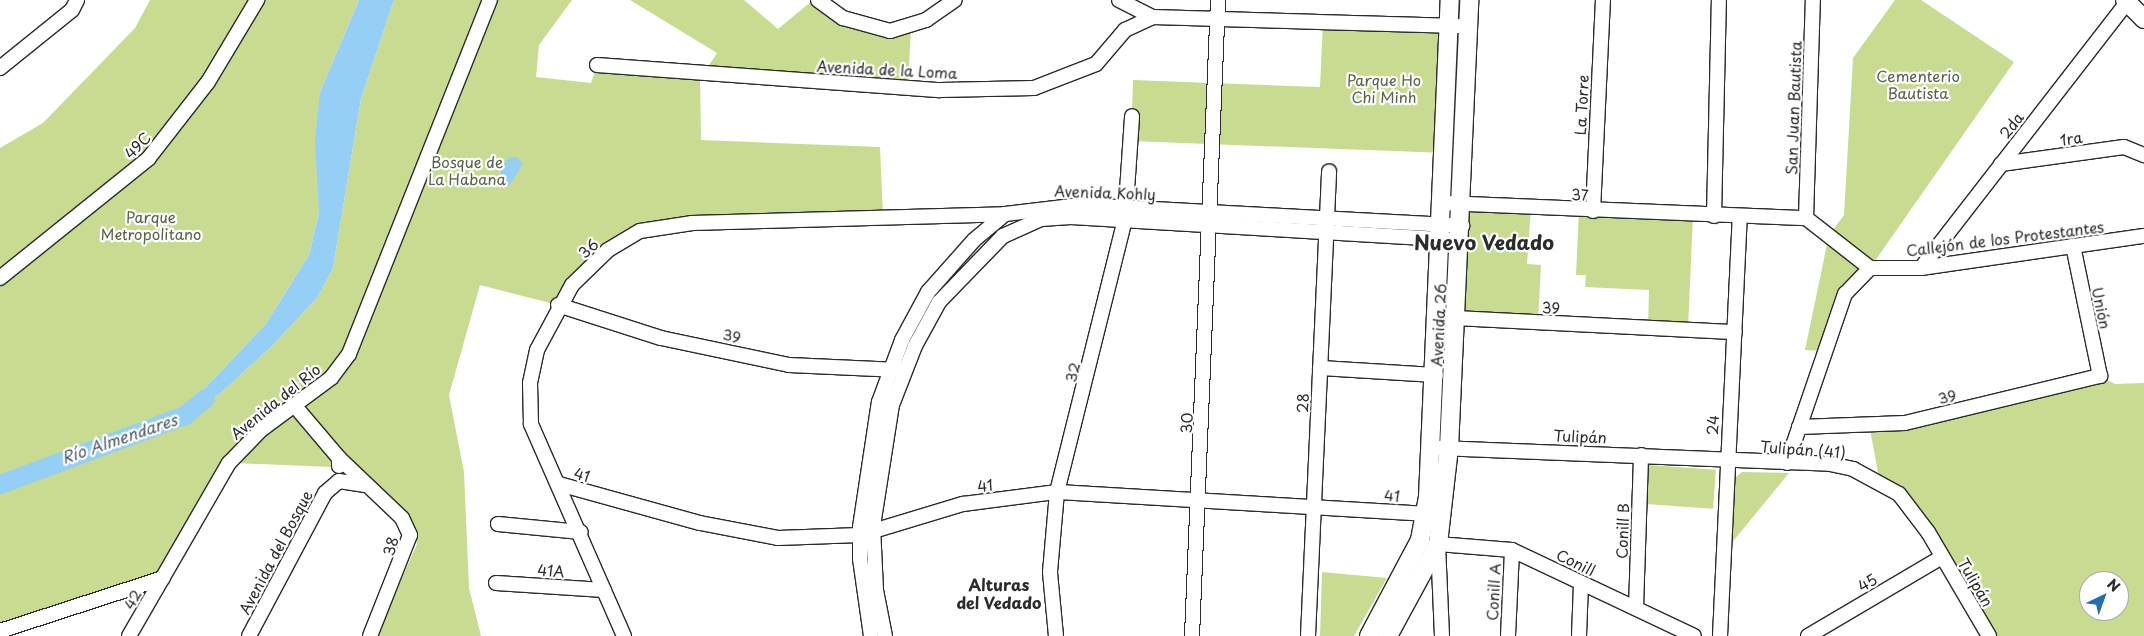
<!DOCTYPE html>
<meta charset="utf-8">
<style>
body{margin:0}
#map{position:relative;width:2144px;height:636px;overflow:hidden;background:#fff;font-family:"Playpen Sans",sans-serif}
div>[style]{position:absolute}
.green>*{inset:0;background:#c8db90;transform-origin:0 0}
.water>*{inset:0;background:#96cff6}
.river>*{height:19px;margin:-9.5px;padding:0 9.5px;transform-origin:9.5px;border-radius:9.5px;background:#96cff6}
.roads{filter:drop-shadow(1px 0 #2b2b2b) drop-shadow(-1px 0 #2b2b2b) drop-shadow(0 1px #2b2b2b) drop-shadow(0 -1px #2b2b2b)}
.minor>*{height:14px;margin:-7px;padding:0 7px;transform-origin:7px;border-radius:7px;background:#fff}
.major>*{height:18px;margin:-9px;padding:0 9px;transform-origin:9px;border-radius:9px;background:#fff}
span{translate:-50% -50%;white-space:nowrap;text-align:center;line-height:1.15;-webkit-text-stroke:4.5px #fff;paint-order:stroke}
.street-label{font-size:15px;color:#2b2b2b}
.park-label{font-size:15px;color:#5a6049}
.water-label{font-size:16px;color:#4b5c68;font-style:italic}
.neighbourhood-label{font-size:16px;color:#2b2b2b;font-weight:700}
.district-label{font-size:20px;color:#2b2b2b;font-weight:700}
.north{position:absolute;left:2079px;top:571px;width:50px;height:50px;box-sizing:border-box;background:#fff;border:1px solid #aaa;border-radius:50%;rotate:42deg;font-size:14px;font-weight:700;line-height:20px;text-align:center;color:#2b2b2b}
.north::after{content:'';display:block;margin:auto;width:18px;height:22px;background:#1f6fb2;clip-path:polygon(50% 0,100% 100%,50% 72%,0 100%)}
</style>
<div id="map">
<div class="green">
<i style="clip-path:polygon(150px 0,359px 0,320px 92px,319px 212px,309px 255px,265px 325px,201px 392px,186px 414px,221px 393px,273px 345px,317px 298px,333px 268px,361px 99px,394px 0,572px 0,539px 45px,536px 77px,591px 83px,597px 65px,700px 75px,701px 140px,880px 147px,883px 217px,640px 231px,608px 250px,558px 305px,480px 285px,449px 395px,464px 472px,469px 588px,481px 636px,376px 636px,417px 544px,410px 516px,332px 467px,234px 463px,163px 578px,0 630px,0 148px,43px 123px,135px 28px)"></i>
<i style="clip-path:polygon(630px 0,744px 0,778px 29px,813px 0,843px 18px,911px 27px,908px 88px,705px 71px,717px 53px)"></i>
<i style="clip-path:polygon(1895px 0,1921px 0,2014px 62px,1870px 268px,1845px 294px,1825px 351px,1805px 350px,1829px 235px,1844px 215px,1853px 58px)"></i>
<i style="clip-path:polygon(1323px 22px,1449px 27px,1445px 153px,1131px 141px,1133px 80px,1320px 87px)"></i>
<i style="clip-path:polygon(1463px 204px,1531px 209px,1527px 264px,1541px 265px,1538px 322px,1457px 318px)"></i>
<i style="clip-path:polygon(1579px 210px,1693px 216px,1688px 329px,1648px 327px,1649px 290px,1585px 287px,1586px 275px,1576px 275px)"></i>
<i style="clip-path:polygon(evenodd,2100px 376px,2115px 384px,2144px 383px,2144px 636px,1989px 636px,1928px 532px,1880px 483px,1869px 424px,2100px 376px,2089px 581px,2119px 581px,2119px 611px,2089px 611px,2089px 581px)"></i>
<i style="left:1648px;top:465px;width:68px;height:39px;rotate:4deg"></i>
<i style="clip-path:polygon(1742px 472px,1789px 473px,1730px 545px,1731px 481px)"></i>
<i style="clip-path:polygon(1322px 572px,1387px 578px,1354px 636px,1320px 636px)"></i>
</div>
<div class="water">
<i style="clip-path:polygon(359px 0,394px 0,361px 99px,333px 268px,317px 298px,273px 345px,221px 393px,185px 415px,201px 392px,265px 325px,309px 255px,319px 212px,315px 142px,320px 92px)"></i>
<i style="clip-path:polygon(510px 157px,517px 157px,523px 164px,509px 186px,502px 185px,500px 167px)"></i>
</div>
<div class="river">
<i style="left:0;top:484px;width:197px;rotate:-20.5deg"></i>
<i style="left:185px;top:415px;width:26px;rotate:-40deg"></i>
</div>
<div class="roads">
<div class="minor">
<i style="left:818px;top:0;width:31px;rotate:36deg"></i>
<i style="left:843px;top:18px;width:49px;rotate:15.5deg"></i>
<i style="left:890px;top:31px;width:38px;rotate:-17deg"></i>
<i style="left:926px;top:20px;width:35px;rotate:-35deg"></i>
<i style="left:1119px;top:0;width:38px;rotate:27deg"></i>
<i style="left:1153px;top:17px;width:306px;rotate:1.7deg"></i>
<i style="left:597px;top:65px;width:344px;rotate:4.2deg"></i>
<i style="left:940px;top:90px;width:94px;rotate:-1.2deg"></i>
<i style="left:1034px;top:88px;width:66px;rotate:-21.2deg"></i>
<i style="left:1096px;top:64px;width:45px;rotate:-49.5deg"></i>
<i style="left:1125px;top:30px;width:31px;rotate:-25deg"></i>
<i style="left:0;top:68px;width:92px;rotate:-38.9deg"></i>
<i style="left:72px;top:10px;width:11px;rotate:-63deg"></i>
<i style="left:2001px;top:164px;width:124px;rotate:-7.9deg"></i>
<i style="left:2124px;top:147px;width:22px;rotate:22deg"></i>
<i style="left:1445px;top:203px;width:361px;rotate:2.4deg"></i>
<i style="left:1806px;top:218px;width:81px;rotate:38deg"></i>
<i style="left:1593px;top:211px;width:211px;rotate:-87.3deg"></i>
<i style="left:1714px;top:216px;width:216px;rotate:-88.7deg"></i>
<i style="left:1806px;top:218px;width:218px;rotate:-88.2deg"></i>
<i style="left:1870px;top:268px;width:51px"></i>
<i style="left:1921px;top:268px;width:225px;rotate:-8.2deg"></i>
<i style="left:1921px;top:268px;width:336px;rotate:-52.2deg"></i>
<i style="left:0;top:278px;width:190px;rotate:-38.8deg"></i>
<i style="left:148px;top:159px;width:98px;rotate:-52.1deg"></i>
<i style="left:208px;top:82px;width:96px;rotate:-59.1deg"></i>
<i style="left:558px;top:305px;width:108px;rotate:17.8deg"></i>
<i style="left:661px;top:338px;width:131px;rotate:11.9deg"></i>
<i style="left:789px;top:365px;width:110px;rotate:2.6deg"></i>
<i style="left:1457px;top:318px;width:278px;rotate:2.9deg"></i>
<i style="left:1320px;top:368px;width:116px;rotate:3.5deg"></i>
<i style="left:294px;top:405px;width:70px;rotate:49.7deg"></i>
<i style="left:339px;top:458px;width:8px;rotate:90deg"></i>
<i style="left:1799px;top:427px;width:106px;rotate:-2.2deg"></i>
<i style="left:1905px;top:423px;width:201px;rotate:-13.6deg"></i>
<i style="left:2100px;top:376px;width:133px;rotate:-101.7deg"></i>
<i style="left:1439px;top:448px;width:391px;rotate:2.3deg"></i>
<i style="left:1830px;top:464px;width:24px;rotate:12deg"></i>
<i style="left:1853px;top:469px;width:52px;rotate:28.5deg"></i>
<i style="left:1899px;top:494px;width:48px;rotate:52.7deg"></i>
<i style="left:1928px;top:532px;width:121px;rotate:59.6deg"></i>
<i style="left:339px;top:458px;width:87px;rotate:43.6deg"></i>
<i style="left:402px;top:518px;width:19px;rotate:65deg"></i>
<i style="left:410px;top:535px;width:109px;rotate:111.6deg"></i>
<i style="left:1787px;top:463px;width:179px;rotate:-71.1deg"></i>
<i style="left:1845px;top:294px;width:36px;rotate:-46deg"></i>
<i style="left:559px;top:484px;width:146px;rotate:15.5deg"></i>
<i style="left:700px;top:523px;width:79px;rotate:10.9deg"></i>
<i style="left:778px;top:538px;width:82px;rotate:-2.1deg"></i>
<i style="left:860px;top:535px;width:108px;rotate:-16.8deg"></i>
<i style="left:963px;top:504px;width:95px;rotate:-7.3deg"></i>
<i style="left:1057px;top:492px;width:369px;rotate:3.4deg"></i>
<i style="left:498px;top:524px;width:83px;rotate:5.5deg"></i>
<i style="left:496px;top:583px;width:108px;rotate:3.7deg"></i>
<i style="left:1636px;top:608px;width:153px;rotate:-88.1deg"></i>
<i style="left:0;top:631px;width:171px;rotate:-18deg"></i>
<i style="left:129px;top:636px;width:200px;rotate:-60deg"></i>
<i style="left:229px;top:463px;width:47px;rotate:-45.9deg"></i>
<i style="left:262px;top:429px;width:86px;rotate:-36.5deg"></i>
<i style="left:331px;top:378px;width:30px;rotate:-53deg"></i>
<i style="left:349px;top:354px;width:381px;rotate:-68.3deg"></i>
<i style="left:249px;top:636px;width:162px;rotate:-62deg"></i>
<i style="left:325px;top:493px;width:18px;rotate:-41deg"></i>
<i style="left:339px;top:481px;width:25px;rotate:9deg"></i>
<i style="left:624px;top:636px;width:232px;rotate:-113.7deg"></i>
<i style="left:531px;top:424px;width:41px;rotate:-91.4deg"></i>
<i style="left:530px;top:383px;width:34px;rotate:-78deg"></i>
<i style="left:537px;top:350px;width:74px;rotate:-61.7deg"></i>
<i style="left:572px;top:285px;width:50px;rotate:-44.2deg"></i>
<i style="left:608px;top:250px;width:37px;rotate:-31deg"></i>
<i style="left:640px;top:231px;width:53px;rotate:-8.7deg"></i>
<i style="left:692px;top:223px;width:313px;rotate:-1.6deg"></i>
<i style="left:871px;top:636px;width:78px;rotate:-98.1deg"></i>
<i style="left:860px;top:559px;width:32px;rotate:-90deg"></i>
<i style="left:860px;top:527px;width:126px;rotate:-81.4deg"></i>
<i style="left:879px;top:402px;width:66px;rotate:-69.6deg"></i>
<i style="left:902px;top:340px;width:55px;rotate:-61.6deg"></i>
<i style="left:928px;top:292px;width:69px;rotate:-48.5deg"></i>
<i style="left:974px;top:240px;width:40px;rotate:-40deg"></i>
<i style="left:1005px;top:214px;width:76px;rotate:-6.8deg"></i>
<i style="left:1080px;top:205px;width:383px;rotate:3.1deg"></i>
<i style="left:885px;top:636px;width:47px;rotate:-101.1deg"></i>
<i style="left:876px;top:590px;width:64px;rotate:-92.7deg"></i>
<i style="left:873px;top:526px;width:122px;rotate:-81.1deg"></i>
<i style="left:892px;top:405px;width:63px;rotate:-68.7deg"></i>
<i style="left:915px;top:346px;width:50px;rotate:-61.4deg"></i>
<i style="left:939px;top:302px;width:92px;rotate:-45.9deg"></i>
<i style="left:1003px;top:236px;width:42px;rotate:-24.1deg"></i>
<i style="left:1041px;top:219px;width:30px;rotate:-4deg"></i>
<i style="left:1071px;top:217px;width:391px;rotate:3.4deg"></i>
<i style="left:1056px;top:636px;width:64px;rotate:-95.4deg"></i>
<i style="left:1050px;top:572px;width:80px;rotate:-85deg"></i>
<i style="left:1057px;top:492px;width:280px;rotate:-76deg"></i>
<i style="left:1125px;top:220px;width:104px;rotate:-86.1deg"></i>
<i style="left:1192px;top:636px;width:637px;rotate:-87.66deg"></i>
<i style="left:1308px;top:636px;width:465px;rotate:-87.4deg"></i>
<i style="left:1442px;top:636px;width:92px;rotate:-92.5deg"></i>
<i style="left:1438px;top:544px;width:74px;rotate:4.6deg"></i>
<i style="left:1512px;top:550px;width:201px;rotate:25.3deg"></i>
<i style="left:1508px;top:636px;width:86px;rotate:-87.3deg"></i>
<i style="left:1579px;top:636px;width:53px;rotate:-87.8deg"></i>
<i style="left:1720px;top:636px;width:419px;rotate:-87.3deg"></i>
<i style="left:1808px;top:636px;width:156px;rotate:-30.5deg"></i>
</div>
<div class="major">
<i style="left:2125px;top:0;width:27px;rotate:45deg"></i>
<i style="left:1369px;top:636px;width:109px;rotate:-62deg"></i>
<i style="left:1420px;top:540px;width:44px;rotate:-79.5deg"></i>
<i style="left:1428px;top:497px;width:497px;rotate:-87.5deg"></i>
<i style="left:1388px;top:636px;width:105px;rotate:-61.5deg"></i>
<i style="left:1438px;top:544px;width:97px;rotate:-83.5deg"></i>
<i style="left:1449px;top:448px;width:448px;rotate:-87.4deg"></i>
</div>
</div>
<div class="street-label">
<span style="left:887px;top:69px;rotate:3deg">Avenida de la Loma</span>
<span style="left:1581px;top:105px;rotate:-87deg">La Torre</span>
<span style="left:1793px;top:108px;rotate:-88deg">San Juan Bautista</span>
<span style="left:2011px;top:125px;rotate:-52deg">2da</span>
<span style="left:2071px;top:138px;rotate:-8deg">1ra</span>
<span style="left:137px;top:145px;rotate:-45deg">49C</span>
<span style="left:1105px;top:192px;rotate:2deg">Avenida Kohly</span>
<span style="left:1580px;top:194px;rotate:2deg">37</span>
<span style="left:2005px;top:238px;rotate:-7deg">Callejón de los Protestantes</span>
<span style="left:588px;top:248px;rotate:-41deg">36</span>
<span style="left:1551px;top:307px;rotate:3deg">39</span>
<span style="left:2102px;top:308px;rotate:78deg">Unión</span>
<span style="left:1438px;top:325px;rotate:-87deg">Avenida 26</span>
<span style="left:732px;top:335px;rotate:12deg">39</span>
<span style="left:1072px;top:372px;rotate:-75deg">32</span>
<span style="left:1947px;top:396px;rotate:-14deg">39</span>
<span style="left:275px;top:401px;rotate:-39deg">Avenida del Río</span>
<span style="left:1302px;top:403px;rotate:-88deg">28</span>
<span style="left:1186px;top:423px;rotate:-87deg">30</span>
<span style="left:1712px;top:425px;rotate:-86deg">24</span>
<span style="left:1580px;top:436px;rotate:2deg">Tulipán</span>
<span style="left:1803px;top:449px;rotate:4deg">Tulipán (41)</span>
<span style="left:582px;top:474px;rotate:16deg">41</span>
<span style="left:985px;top:485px;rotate:-7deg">41</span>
<span style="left:1392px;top:495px;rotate:5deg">41</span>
<span style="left:1622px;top:531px;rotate:-88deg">Conill B</span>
<span style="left:390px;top:546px;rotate:-74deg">38</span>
<span style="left:275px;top:552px;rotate:-62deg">Avenida del Bosque</span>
<span style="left:1576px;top:562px;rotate:26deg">Conill</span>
<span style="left:551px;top:570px;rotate:4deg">41A</span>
<span style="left:1867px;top:582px;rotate:-31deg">45</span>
<span style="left:1976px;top:582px;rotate:59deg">Tulipán</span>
<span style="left:1493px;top:592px;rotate:-87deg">Conill A</span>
<span style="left:132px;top:599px;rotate:-60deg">42</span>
</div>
<div class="park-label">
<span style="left:1918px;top:84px">Cementerio<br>Bautista</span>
<span style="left:1384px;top:88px">Parque Ho<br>Chi Minh</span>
<span style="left:467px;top:170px">Bosque de<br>La Habana</span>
<span style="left:151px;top:225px">Parque<br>Metropolitano</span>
</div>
<div class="water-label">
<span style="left:119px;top:438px;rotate:-19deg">Río Almendares</span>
</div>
<div class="neighbourhood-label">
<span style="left:999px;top:593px">Alturas<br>del Vedado</span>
</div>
<div class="district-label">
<span style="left:1484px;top:242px">Nuevo Vedado</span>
</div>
<div class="north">N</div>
</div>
